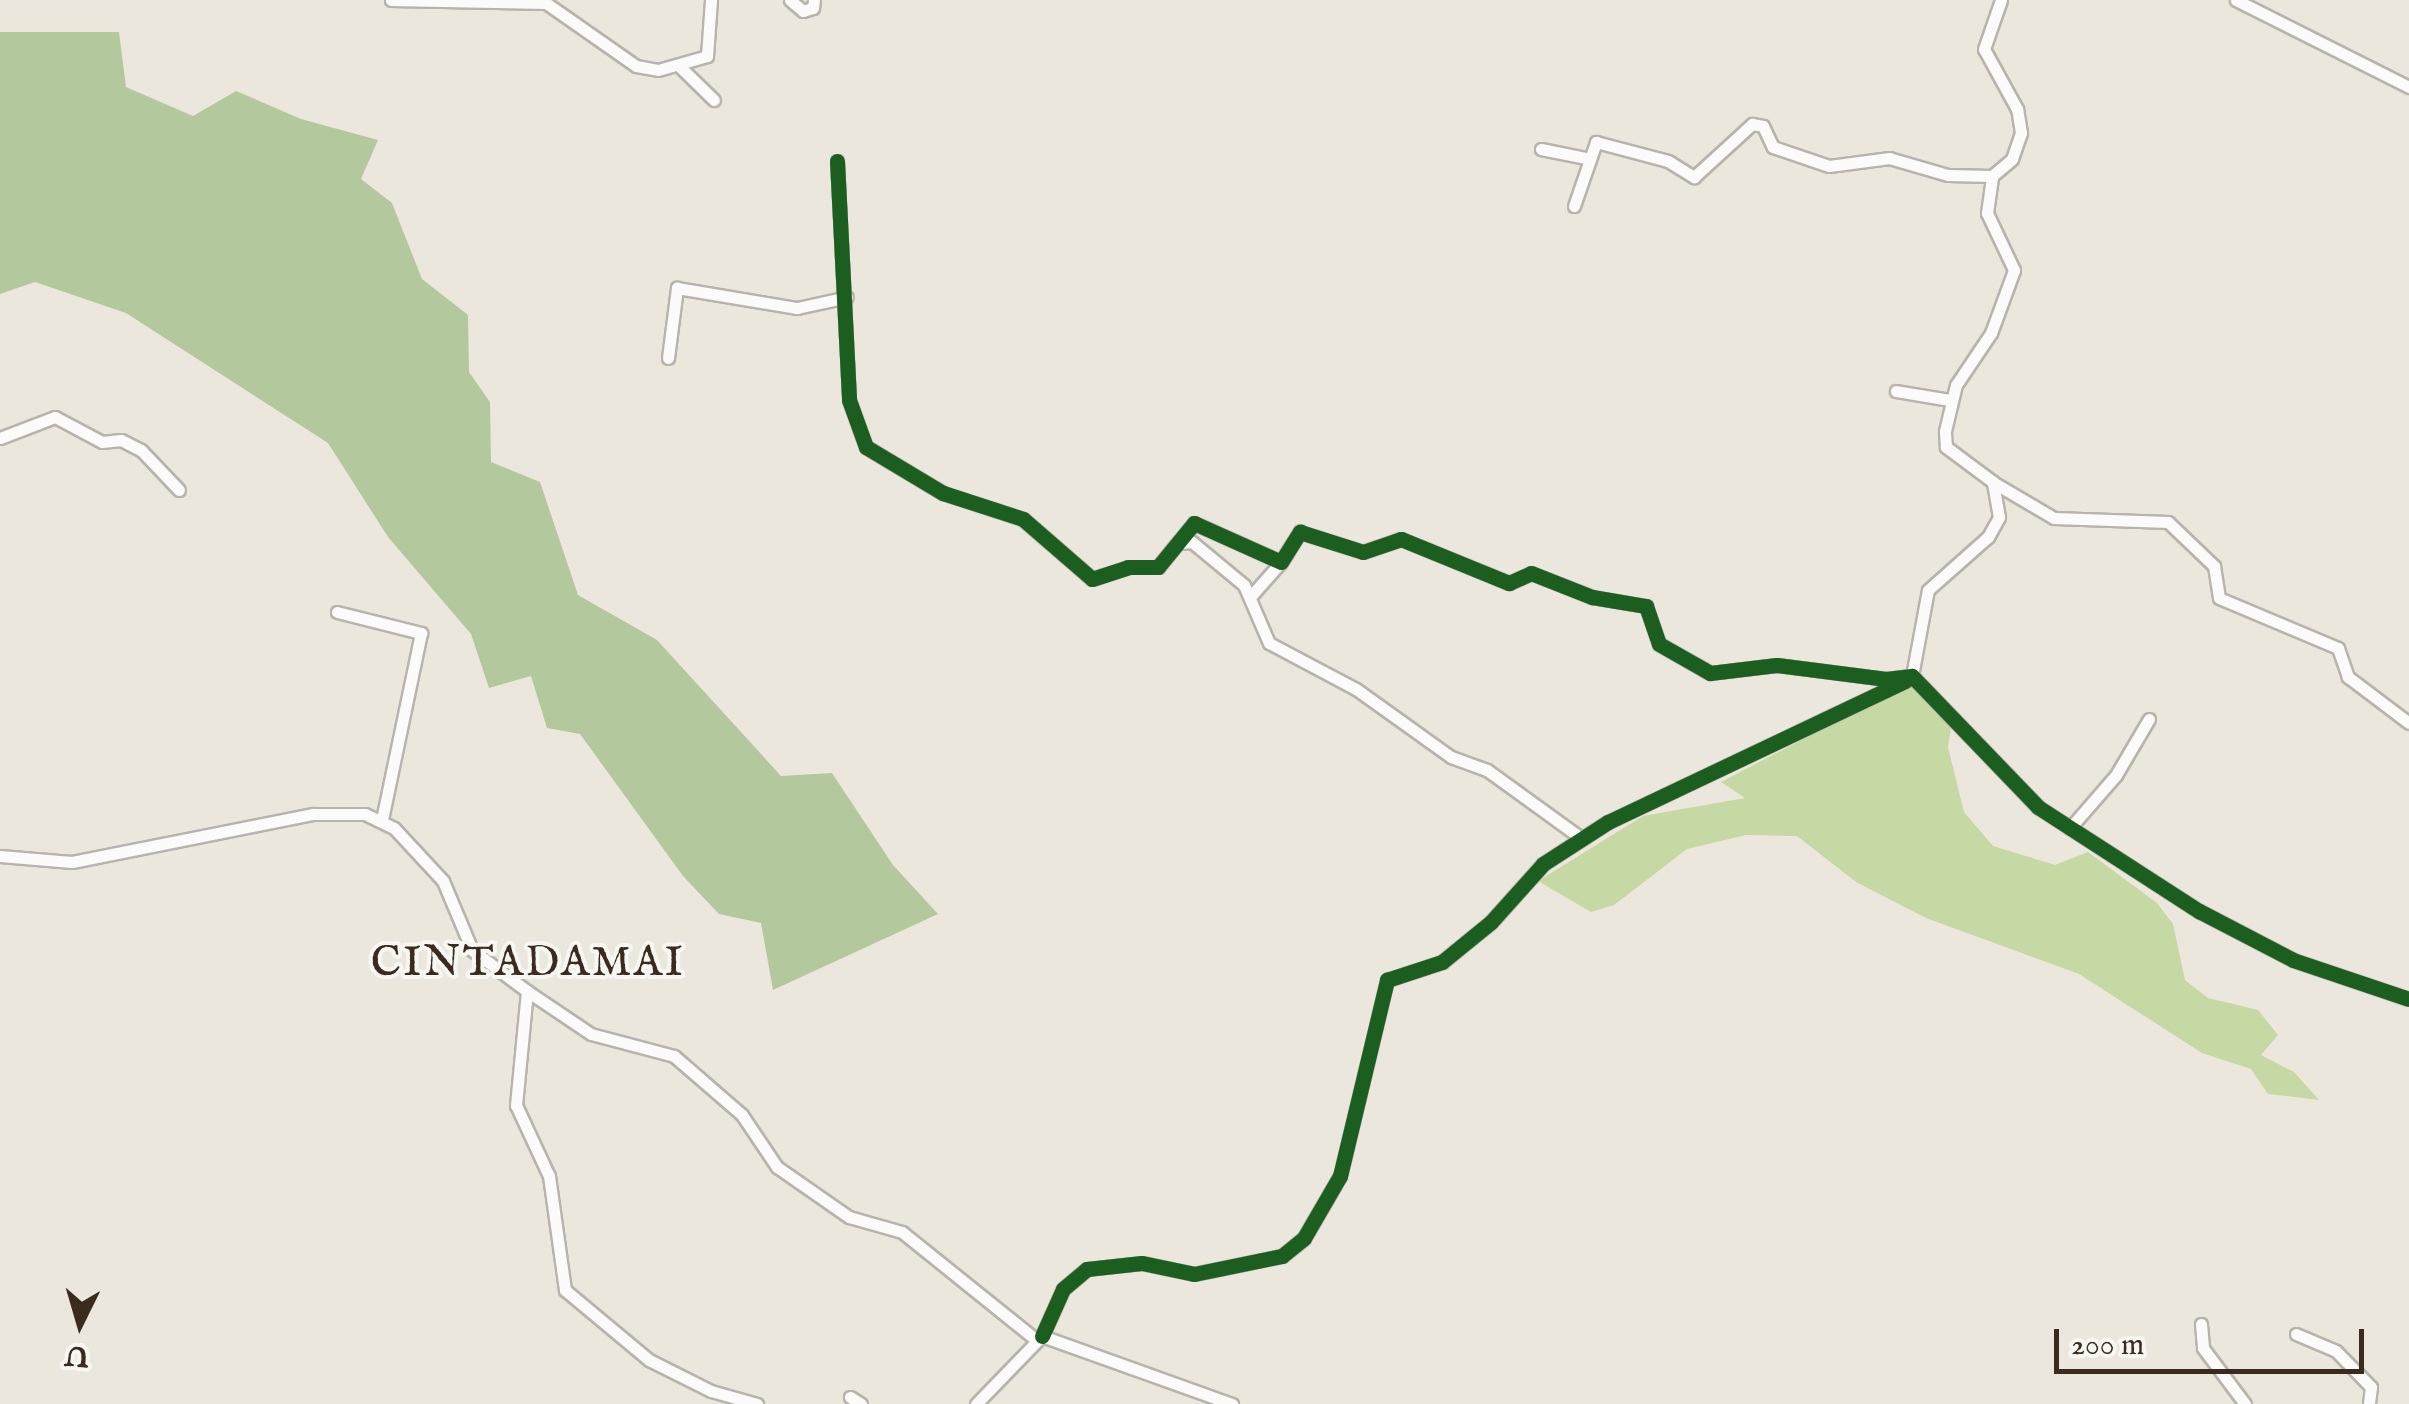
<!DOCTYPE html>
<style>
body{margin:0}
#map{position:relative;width:2409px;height:1404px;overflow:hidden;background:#ece7dd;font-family:"IM FELL English",serif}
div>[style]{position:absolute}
.green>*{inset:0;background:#c6d8a3}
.forest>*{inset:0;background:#b3c89c}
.roads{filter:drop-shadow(2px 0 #b8b3ac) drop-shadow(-2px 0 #b8b3ac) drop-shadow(0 2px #b8b3ac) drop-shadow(0 -2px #b8b3ac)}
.minor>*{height:11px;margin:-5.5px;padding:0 5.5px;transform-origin:5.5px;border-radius:5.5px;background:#fcfbfa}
.cycleway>*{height:15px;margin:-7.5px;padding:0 7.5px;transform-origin:7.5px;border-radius:7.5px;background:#1b5e20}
span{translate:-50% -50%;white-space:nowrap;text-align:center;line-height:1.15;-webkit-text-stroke:8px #f6f6f2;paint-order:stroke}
.quarter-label{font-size:42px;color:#3b2a1e;letter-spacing:2.5px}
.north{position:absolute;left:30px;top:1274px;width:100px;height:100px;-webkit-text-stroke:8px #f6f6f2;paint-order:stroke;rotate:185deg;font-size:28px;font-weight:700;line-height:40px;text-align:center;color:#3b2a1e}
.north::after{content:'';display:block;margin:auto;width:35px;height:45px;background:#3b2a1e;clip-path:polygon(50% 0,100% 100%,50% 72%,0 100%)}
.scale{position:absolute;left:2054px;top:1329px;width:310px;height:45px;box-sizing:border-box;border:5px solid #3b2a1e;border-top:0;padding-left:12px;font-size:30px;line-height:35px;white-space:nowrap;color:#3b2a1e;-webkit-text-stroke:8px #f6f6f2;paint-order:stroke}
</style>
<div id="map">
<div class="green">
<i style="clip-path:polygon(1912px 682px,1951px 728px,1948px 747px,1964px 812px,1993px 846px,2055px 865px,2088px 852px,2157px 903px,2173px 924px,2185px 980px,2208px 998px,2258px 1010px,2278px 1035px,2261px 1055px,2294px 1072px,2319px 1100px,2268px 1094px,2251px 1069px,2202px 1053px,2079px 974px,1926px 918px,1856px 882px,1797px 836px,1746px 835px,1687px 849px,1614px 905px,1591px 912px,1538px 881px,1643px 816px,1745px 798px,1721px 782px)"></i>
</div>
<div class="forest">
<i style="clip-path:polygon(0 32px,119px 32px,126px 87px,193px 116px,236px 91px,301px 119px,378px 140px,361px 179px,392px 203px,422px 279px,468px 315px,469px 372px,490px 402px,491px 462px,540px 482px,578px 595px,657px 640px,781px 776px,832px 773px,893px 865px,938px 914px,773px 990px,761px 923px,719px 914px,683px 876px,580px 734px,547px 728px,531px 676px,489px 688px,471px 634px,388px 537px,328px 443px,126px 313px,35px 282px,0 294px)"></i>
</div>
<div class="roads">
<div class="minor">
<i style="left:391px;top:0;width:155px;rotate:1.1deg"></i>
<i style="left:546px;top:3px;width:110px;rotate:35deg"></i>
<i style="left:636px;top:66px;width:22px;rotate:10deg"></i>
<i style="left:658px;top:70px;width:51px;rotate:-15.9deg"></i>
<i style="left:707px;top:56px;width:56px;rotate:-85.9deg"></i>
<i style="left:790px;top:0;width:17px;rotate:40deg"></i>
<i style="left:803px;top:11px;width:10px;rotate:-17deg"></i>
<i style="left:813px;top:8px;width:8px;rotate:-83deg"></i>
<i style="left:2236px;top:0;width:194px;rotate:26.7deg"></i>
<i style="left:678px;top:65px;width:50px;rotate:44.2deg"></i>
<i style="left:1541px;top:149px;width:50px;rotate:11.5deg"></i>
<i style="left:837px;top:161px;width:239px;rotate:87.1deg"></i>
<i style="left:849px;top:400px;width:50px;rotate:70.1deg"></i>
<i style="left:866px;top:447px;width:90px;rotate:30.9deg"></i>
<i style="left:943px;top:493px;width:84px;rotate:18deg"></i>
<i style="left:1023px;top:519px;width:91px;rotate:41deg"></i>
<i style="left:1092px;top:579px;width:38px;rotate:-18deg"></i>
<i style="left:1128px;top:567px;width:30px"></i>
<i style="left:1158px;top:567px;width:57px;rotate:-50.7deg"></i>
<i style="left:1194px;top:523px;width:95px;rotate:24.1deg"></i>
<i style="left:1281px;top:562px;width:36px;rotate:-58deg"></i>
<i style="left:1300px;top:532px;width:66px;rotate:17.6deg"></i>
<i style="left:1363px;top:552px;width:40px;rotate:-18.9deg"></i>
<i style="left:1401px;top:539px;width:117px;rotate:22.2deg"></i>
<i style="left:1509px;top:583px;width:24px;rotate:-24deg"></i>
<i style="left:1531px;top:573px;width:66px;rotate:21.5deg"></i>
<i style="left:1592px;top:597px;width:55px;rotate:9.5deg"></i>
<i style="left:1646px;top:606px;width:40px;rotate:71.1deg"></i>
<i style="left:1659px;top:644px;width:59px;rotate:29.6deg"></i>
<i style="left:1710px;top:673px;width:67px;rotate:-6.8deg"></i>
<i style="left:1777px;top:665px;width:110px;rotate:7.3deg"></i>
<i style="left:1886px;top:679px;width:26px;rotate:-7deg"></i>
<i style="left:1912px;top:676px;width:182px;rotate:46.1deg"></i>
<i style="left:2038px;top:807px;width:192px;rotate:32.9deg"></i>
<i style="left:2199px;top:911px;width:106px;rotate:27.5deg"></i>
<i style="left:2293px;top:960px;width:122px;rotate:18.6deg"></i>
<i style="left:1574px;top:206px;width:68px;rotate:-71deg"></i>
<i style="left:1596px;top:142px;width:74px;rotate:14.8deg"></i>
<i style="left:1668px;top:161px;width:31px;rotate:32deg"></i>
<i style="left:1694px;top:177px;width:79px;rotate:-42.4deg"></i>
<i style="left:1752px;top:124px;width:11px;rotate:10deg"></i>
<i style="left:1763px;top:126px;width:23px;rotate:65deg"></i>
<i style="left:1773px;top:147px;width:59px;rotate:18.7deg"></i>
<i style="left:1829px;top:166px;width:61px;rotate:-7.6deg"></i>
<i style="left:1889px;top:158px;width:61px;rotate:16.1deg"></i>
<i style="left:1948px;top:175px;width:44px;rotate:1.3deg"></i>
<i style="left:668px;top:358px;width:71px;rotate:-82.7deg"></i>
<i style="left:677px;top:288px;width:122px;rotate:9.5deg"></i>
<i style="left:797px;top:308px;width:51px;rotate:-12.4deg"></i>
<i style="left:1896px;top:391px;width:55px;rotate:9.5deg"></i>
<i style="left:0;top:438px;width:59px;rotate:-20.9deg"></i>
<i style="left:55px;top:417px;width:53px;rotate:28deg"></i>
<i style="left:102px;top:442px;width:19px;rotate:-6deg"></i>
<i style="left:121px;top:440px;width:22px;rotate:27deg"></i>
<i style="left:141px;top:450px;width:55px;rotate:46.5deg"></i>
<i style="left:1996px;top:484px;width:67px;rotate:30.4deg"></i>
<i style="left:2054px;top:518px;width:114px;rotate:2deg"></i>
<i style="left:2168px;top:522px;width:64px;rotate:43.7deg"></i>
<i style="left:2214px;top:566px;width:32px;rotate:81deg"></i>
<i style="left:2219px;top:598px;width:129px;rotate:22.8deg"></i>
<i style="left:2338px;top:648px;width:31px;rotate:71deg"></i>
<i style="left:2348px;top:677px;width:76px;rotate:37deg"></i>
<i style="left:1180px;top:543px;width:12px;rotate:-5deg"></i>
<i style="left:1192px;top:542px;width:67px;rotate:39.6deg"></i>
<i style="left:1244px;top:585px;width:63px;rotate:66.7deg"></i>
<i style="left:1269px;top:643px;width:98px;rotate:27.9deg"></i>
<i style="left:1356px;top:689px;width:117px;rotate:35.6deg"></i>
<i style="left:1451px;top:757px;width:38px;rotate:20deg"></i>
<i style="left:1487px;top:770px;width:116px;rotate:35.9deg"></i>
<i style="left:1250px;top:597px;width:47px;rotate:-48.5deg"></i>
<i style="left:337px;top:612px;width:87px;rotate:14deg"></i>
<i style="left:421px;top:633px;width:191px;rotate:101.8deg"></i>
<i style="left:1912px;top:676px;width:87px;rotate:-79.5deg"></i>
<i style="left:1928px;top:590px;width:80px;rotate:-41.5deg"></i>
<i style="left:1988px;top:537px;width:23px;rotate:-61deg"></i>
<i style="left:1999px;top:517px;width:36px;rotate:-100deg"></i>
<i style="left:1993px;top:482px;width:59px;rotate:-143.3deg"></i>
<i style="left:1946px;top:447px;width:16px;rotate:-94deg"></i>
<i style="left:1945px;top:431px;width:47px;rotate:-76.6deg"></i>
<i style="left:1956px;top:385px;width:63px;rotate:-56.1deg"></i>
<i style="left:1991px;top:333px;width:67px;rotate:-69.9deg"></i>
<i style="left:2014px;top:270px;width:63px;rotate:-115.3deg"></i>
<i style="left:1987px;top:213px;width:37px;rotate:-82deg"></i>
<i style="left:1992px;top:176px;width:26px;rotate:-40deg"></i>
<i style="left:2012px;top:159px;width:28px;rotate:-71deg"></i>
<i style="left:2021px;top:133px;width:24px;rotate:-99deg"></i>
<i style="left:2017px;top:109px;width:68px;rotate:-118.8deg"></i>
<i style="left:1984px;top:49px;width:52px;rotate:-70.9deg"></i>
<i style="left:2070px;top:828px;width:70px;rotate:-49deg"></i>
<i style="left:2116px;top:775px;width:65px;rotate:-59.5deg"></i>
<i style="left:0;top:856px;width:72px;rotate:4.8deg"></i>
<i style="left:72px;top:862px;width:246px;rotate:-11.3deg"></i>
<i style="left:313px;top:814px;width:52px"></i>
<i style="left:365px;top:814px;width:32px;rotate:26deg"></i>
<i style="left:394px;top:828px;width:72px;rotate:47.2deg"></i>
<i style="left:443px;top:881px;width:75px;rotate:67.2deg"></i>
<i style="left:472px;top:950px;width:69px;rotate:36.7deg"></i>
<i style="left:527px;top:991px;width:115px;rotate:95.5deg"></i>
<i style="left:516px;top:1105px;width:78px;rotate:65.1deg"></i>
<i style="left:549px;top:1176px;width:115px;rotate:82deg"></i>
<i style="left:565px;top:1290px;width:109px;rotate:39.8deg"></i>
<i style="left:649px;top:1360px;width:69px;rotate:26.6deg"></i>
<i style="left:711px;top:1391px;width:48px;rotate:15.8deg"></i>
<i style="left:527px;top:991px;width:77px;rotate:33.9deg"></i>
<i style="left:591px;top:1034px;width:86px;rotate:14.8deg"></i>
<i style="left:674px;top:1056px;width:90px;rotate:40.9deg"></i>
<i style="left:742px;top:1115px;width:63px;rotate:56.1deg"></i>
<i style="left:777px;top:1167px;width:88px;rotate:34.8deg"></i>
<i style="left:849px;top:1217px;width:55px;rotate:15.8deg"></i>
<i style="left:902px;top:1232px;width:169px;rotate:38.8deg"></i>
<i style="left:2201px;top:1324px;width:24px;rotate:85deg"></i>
<i style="left:2203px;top:1348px;width:70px;rotate:53.1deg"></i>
<i style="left:2296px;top:1334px;width:43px;rotate:23deg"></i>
<i style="left:2336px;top:1351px;width:50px;rotate:45.8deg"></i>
<i style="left:2371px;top:1387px;width:17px;rotate:97deg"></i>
<i style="left:1042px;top:1336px;width:51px;rotate:-65.9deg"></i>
<i style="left:1063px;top:1289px;width:31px;rotate:-40deg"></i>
<i style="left:1087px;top:1269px;width:55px;rotate:-6.2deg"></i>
<i style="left:1142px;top:1263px;width:53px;rotate:11.9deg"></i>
<i style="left:1194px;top:1274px;width:90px;rotate:-11.6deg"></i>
<i style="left:1282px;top:1256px;width:28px;rotate:-39deg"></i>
<i style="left:1304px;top:1238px;width:72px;rotate:-59.9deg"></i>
<i style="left:1340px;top:1176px;width:202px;rotate:-76.5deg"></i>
<i style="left:1387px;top:980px;width:58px;rotate:-18.1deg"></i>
<i style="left:1442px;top:962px;width:63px;rotate:-39.2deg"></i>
<i style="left:1491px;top:922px;width:78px;rotate:-48.1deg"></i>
<i style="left:1543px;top:864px;width:77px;rotate:-32.9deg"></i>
<i style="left:1608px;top:822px;width:327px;rotate:-25.4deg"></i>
<i style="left:850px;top:1397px;width:13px;rotate:32deg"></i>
<i style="left:976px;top:1404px;width:95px;rotate:-45.9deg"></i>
<i style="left:1042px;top:1336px;width:202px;rotate:19.7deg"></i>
</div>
</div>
<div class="cycleway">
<i style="left:837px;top:161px;width:239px;rotate:87.1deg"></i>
<i style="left:849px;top:400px;width:50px;rotate:70.1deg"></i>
<i style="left:866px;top:447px;width:90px;rotate:30.9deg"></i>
<i style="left:943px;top:493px;width:84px;rotate:18deg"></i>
<i style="left:1023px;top:519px;width:91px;rotate:41deg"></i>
<i style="left:1092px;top:579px;width:38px;rotate:-18deg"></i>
<i style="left:1128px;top:567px;width:30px"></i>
<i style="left:1158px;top:567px;width:57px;rotate:-50.7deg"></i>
<i style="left:1194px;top:523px;width:95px;rotate:24.1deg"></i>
<i style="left:1281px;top:562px;width:36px;rotate:-58deg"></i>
<i style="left:1300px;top:532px;width:66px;rotate:17.6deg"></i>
<i style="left:1363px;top:552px;width:40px;rotate:-18.9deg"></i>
<i style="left:1401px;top:539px;width:117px;rotate:22.2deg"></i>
<i style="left:1509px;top:583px;width:24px;rotate:-24deg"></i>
<i style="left:1531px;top:573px;width:66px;rotate:21.5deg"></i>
<i style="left:1592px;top:597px;width:55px;rotate:9.5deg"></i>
<i style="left:1646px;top:606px;width:40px;rotate:71.1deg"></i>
<i style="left:1659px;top:644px;width:59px;rotate:29.6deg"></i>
<i style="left:1710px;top:673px;width:67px;rotate:-6.8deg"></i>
<i style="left:1777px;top:665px;width:110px;rotate:7.3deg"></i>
<i style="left:1886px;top:679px;width:26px;rotate:-7deg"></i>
<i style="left:1912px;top:676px;width:182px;rotate:46.1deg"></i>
<i style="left:2038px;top:807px;width:192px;rotate:32.9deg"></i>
<i style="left:2199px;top:911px;width:106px;rotate:27.5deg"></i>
<i style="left:2293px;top:960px;width:122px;rotate:18.6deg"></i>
<i style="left:1042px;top:1336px;width:51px;rotate:-65.9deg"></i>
<i style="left:1063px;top:1289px;width:31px;rotate:-40deg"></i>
<i style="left:1087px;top:1269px;width:55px;rotate:-6.2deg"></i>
<i style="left:1142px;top:1263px;width:53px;rotate:11.9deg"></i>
<i style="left:1194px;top:1274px;width:90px;rotate:-11.6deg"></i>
<i style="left:1282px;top:1256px;width:28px;rotate:-39deg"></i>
<i style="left:1304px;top:1238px;width:72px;rotate:-59.9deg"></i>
<i style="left:1340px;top:1176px;width:202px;rotate:-76.5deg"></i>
<i style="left:1387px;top:980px;width:58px;rotate:-18.1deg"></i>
<i style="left:1442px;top:962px;width:63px;rotate:-39.2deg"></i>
<i style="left:1491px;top:922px;width:78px;rotate:-48.1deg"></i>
<i style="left:1543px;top:864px;width:77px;rotate:-32.9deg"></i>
<i style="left:1608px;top:822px;width:329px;rotate:-25.4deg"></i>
</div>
<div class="quarter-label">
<span style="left:528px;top:964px">CINTADAMAI</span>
</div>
<div class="north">U</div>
<div class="scale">200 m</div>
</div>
